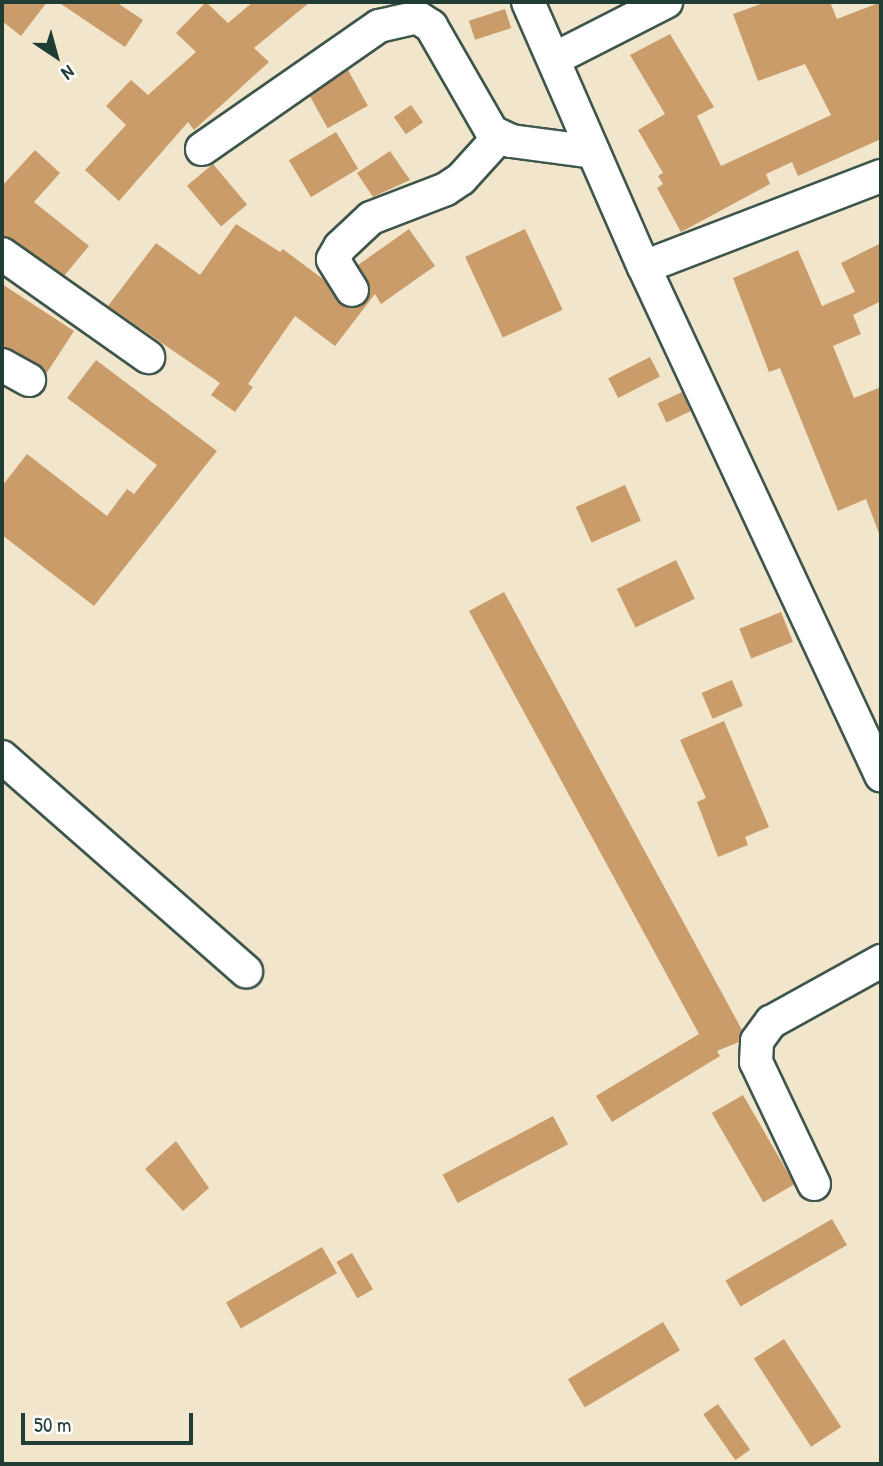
<!DOCTYPE html>
<style>
body{margin:0}
#map{position:relative;width:883px;height:1466px;overflow:hidden;background:#f1e6cb;font-family:"Patrick Hand",sans-serif}
div>[style]{position:absolute}
.building>*{inset:0;background:#ca9c6a;transform-origin:0 0}
.roads{filter:drop-shadow(2px 0 #3e564b) drop-shadow(-2px 0 #3e564b) drop-shadow(0 2px #3e564b) drop-shadow(0 -2px #3e564b)}
.minor>*{height:32px;margin:-16px;padding:0 16px;transform-origin:16px;border-radius:16px;background:#fff}
span{translate:-50% -50%;white-space:nowrap;text-align:center;line-height:1.15;-webkit-text-stroke:6px #fff;paint-order:stroke}
.frame{position:absolute;inset:0;border:4px solid #1f3d34;pointer-events:none}
.north{position:absolute;left:21px;top:21px;width:70px;height:70px;-webkit-text-stroke:5px #fff;paint-order:stroke;rotate:144deg;font-size:19px;font-weight:700;line-height:28px;text-align:center;color:#1f3d34}
.north::after{content:'';display:block;margin:auto;width:24px;height:32px;background:#1f3d34;clip-path:polygon(50% 0,100% 100%,50% 72%,0 100%)}
.scale{position:absolute;left:21px;top:1413px;width:172px;height:32px;box-sizing:border-box;border:4px solid #1f3d34;border-top:0;padding-left:9px;font-size:21px;line-height:24px;white-space:nowrap;color:#1f3d34;-webkit-text-stroke:5px #fff;paint-order:stroke}
</style>
<div id="map">
<div class="building">
<i style="clip-path:polygon(2px 2px,47px 2px,21px 36px,2px 21px)"></i>
<i style="clip-path:polygon(58px 2px,116px 2px,143px 20px,125px 47px)"></i>
<i style="clip-path:polygon(206px 2px,228px 23px,253px 2px,310px 2px,254px 48px,269px 62px,194px 130px,188px 122px,119px 201px,85px 170px,126px 125px,106px 106px,131px 80px,148px 95px,196px 52px,176px 33px)"></i>
<i style="clip-path:polygon(766px 2px,830px 2px,837px 19px,881px 2px,881px 139px,798px 176px,792px 162px,766px 174px,770px 184px,681px 232px,657px 188px,663px 184px,658px 176px,663px 173px,638px 130px,665px 114px,630px 55px,670px 34px,714px 107px,697px 116px,721px 166px,831px 115px,805px 64px,758px 81px,733px 14px)"></i>
<i style="left:505px;top:9px;width:20px;height:38px;rotate:72deg"></i>
<i style="left:348px;top:70px;width:41px;height:46px;rotate:61deg"></i>
<i style="left:411px;top:105px;width:21px;height:21px;rotate:55deg"></i>
<i style="left:336px;top:132px;width:43px;height:55px;rotate:59deg"></i>
<i style="clip-path:polygon(35px 150px,60px 173px,34px 202px,89px 246px,64px 276px,2px 236px,2px 186px)"></i>
<i style="clip-path:polygon(390px 151px,410px 180px,373px 197px,357px 173px)"></i>
<i style="left:213px;top:164px;width:53px;height:34px;rotate:50deg"></i>
<i style="clip-path:polygon(236px 224px,280px 252px,283px 249px,324px 280px,343px 306px,352px 308px,362px 305px,370px 290px,358px 265px,409px 229px,435px 266px,381px 304px,375px 294px,335px 346px,295px 316px,248px 384px,253px 387px,235px 412px,211px 395px,220px 383px,108px 306px,156px 243px,200px 275px)"></i>
<i style="left:525px;top:229px;width:89px;height:66px;rotate:65deg"></i>
<i style="clip-path:polygon(881px 243px,881px 301px,853px 315px,861px 334px,833px 346px,854px 398px,881px 387px,880px 536px,866px 499px,838px 511px,780px 368px,769px 372px,733px 278px,798px 250px,822px 306px,855px 292px,841px 263px)"></i>
<i style="clip-path:polygon(2px 284px,74px 331px,46px 374px,38px 364px,2px 347px)"></i>
<i style="left:650px;top:357px;width:22px;height:47px;rotate:63deg"></i>
<i style="clip-path:polygon(96px 360px,217px 451px,94px 606px,2px 535px,2px 486px,27px 454px,107px 516px,127px 489px,134px 494px,157px 465px,67px 398px)"></i>
<i style="left:682px;top:392px;width:21px;height:27px;rotate:65deg"></i>
<i style="left:625px;top:485px;width:39px;height:54px;rotate:66deg"></i>
<i style="left:676px;top:560px;width:43px;height:66px;rotate:64deg"></i>
<i style="clip-path:polygon(504px 592px,742px 1030px,739px 1042px,717px 1051px,720px 1056px,612px 1122px,596px 1096px,699px 1034px,469px 611px)"></i>
<i style="left:781px;top:612px;width:32px;height:45px;rotate:68deg"></i>
<i style="left:732px;top:680px;width:28px;height:33px;rotate:67deg"></i>
<i style="clip-path:polygon(724px 721px,769px 827px,745px 837px,748px 845px,718px 857px,697px 802px,706px 798px,680px 740px)"></i>
<i style="left:743px;top:1095px;width:103px;height:36px;rotate:60deg"></i>
<i style="left:553px;top:1116px;width:32px;height:125px;rotate:62deg"></i>
<i style="clip-path:polygon(176px 1141px,209px 1188px,183px 1211px,145px 1169px)"></i>
<i style="left:832px;top:1219px;width:30px;height:123px;rotate:60deg"></i>
<i style="left:322px;top:1247px;width:30px;height:111px;rotate:60deg"></i>
<i style="left:352px;top:1253px;width:42px;height:18px;rotate:60deg"></i>
<i style="left:663px;top:1322px;width:33px;height:111px;rotate:59deg"></i>
<i style="left:784px;top:1339px;width:105px;height:36px;rotate:57deg"></i>
<i style="left:718px;top:1404px;width:56px;height:18px;rotate:55deg"></i>
</div>
<div class="roads">
<div class="minor">
<i style="left:528px;top:2px;width:289px;rotate:66.4deg"></i>
<i style="left:644px;top:267px;width:561px;rotate:64.99deg"></i>
<i style="left:554px;top:59px;width:126px;rotate:-27deg"></i>
<i style="left:202px;top:149px;width:216px;rotate:-34.8deg"></i>
<i style="left:379px;top:26px;width:39px;rotate:-13deg"></i>
<i style="left:417px;top:17px;width:17px;rotate:33deg"></i>
<i style="left:431px;top:26px;width:122px;rotate:60.1deg"></i>
<i style="left:492px;top:132px;width:21px;rotate:25deg"></i>
<i style="left:511px;top:141px;width:83px;rotate:7.6deg"></i>
<i style="left:2px;top:254px;width:179px;rotate:35.2deg"></i>
<i style="left:644px;top:267px;width:254px;rotate:-21deg"></i>
<i style="left:352px;top:290px;width:36px;rotate:-122deg"></i>
<i style="left:333px;top:259px;width:14px;rotate:-60deg"></i>
<i style="left:340px;top:247px;width:42px;rotate:-43.1deg"></i>
<i style="left:371px;top:218px;width:80px;rotate:-21.1deg"></i>
<i style="left:446px;top:189px;width:18px;rotate:-34deg"></i>
<i style="left:461px;top:179px;width:58px;rotate:-47.8deg"></i>
<i style="left:2px;top:365px;width:31px;rotate:29deg"></i>
<i style="left:2px;top:757px;width:325px;rotate:41.3deg"></i>
<i style="left:814px;top:1184px;width:135px;rotate:-115.4deg"></i>
<i style="left:756px;top:1062px;width:21px;rotate:-87deg"></i>
<i style="left:757px;top:1041px;width:24px;rotate:-54deg"></i>
<i style="left:771px;top:1022px;width:126px;rotate:-29deg"></i>
</div>
</div>
<div class="frame"></div>
<div class="north">N</div>
<div class="scale">50 m</div>
</div>
